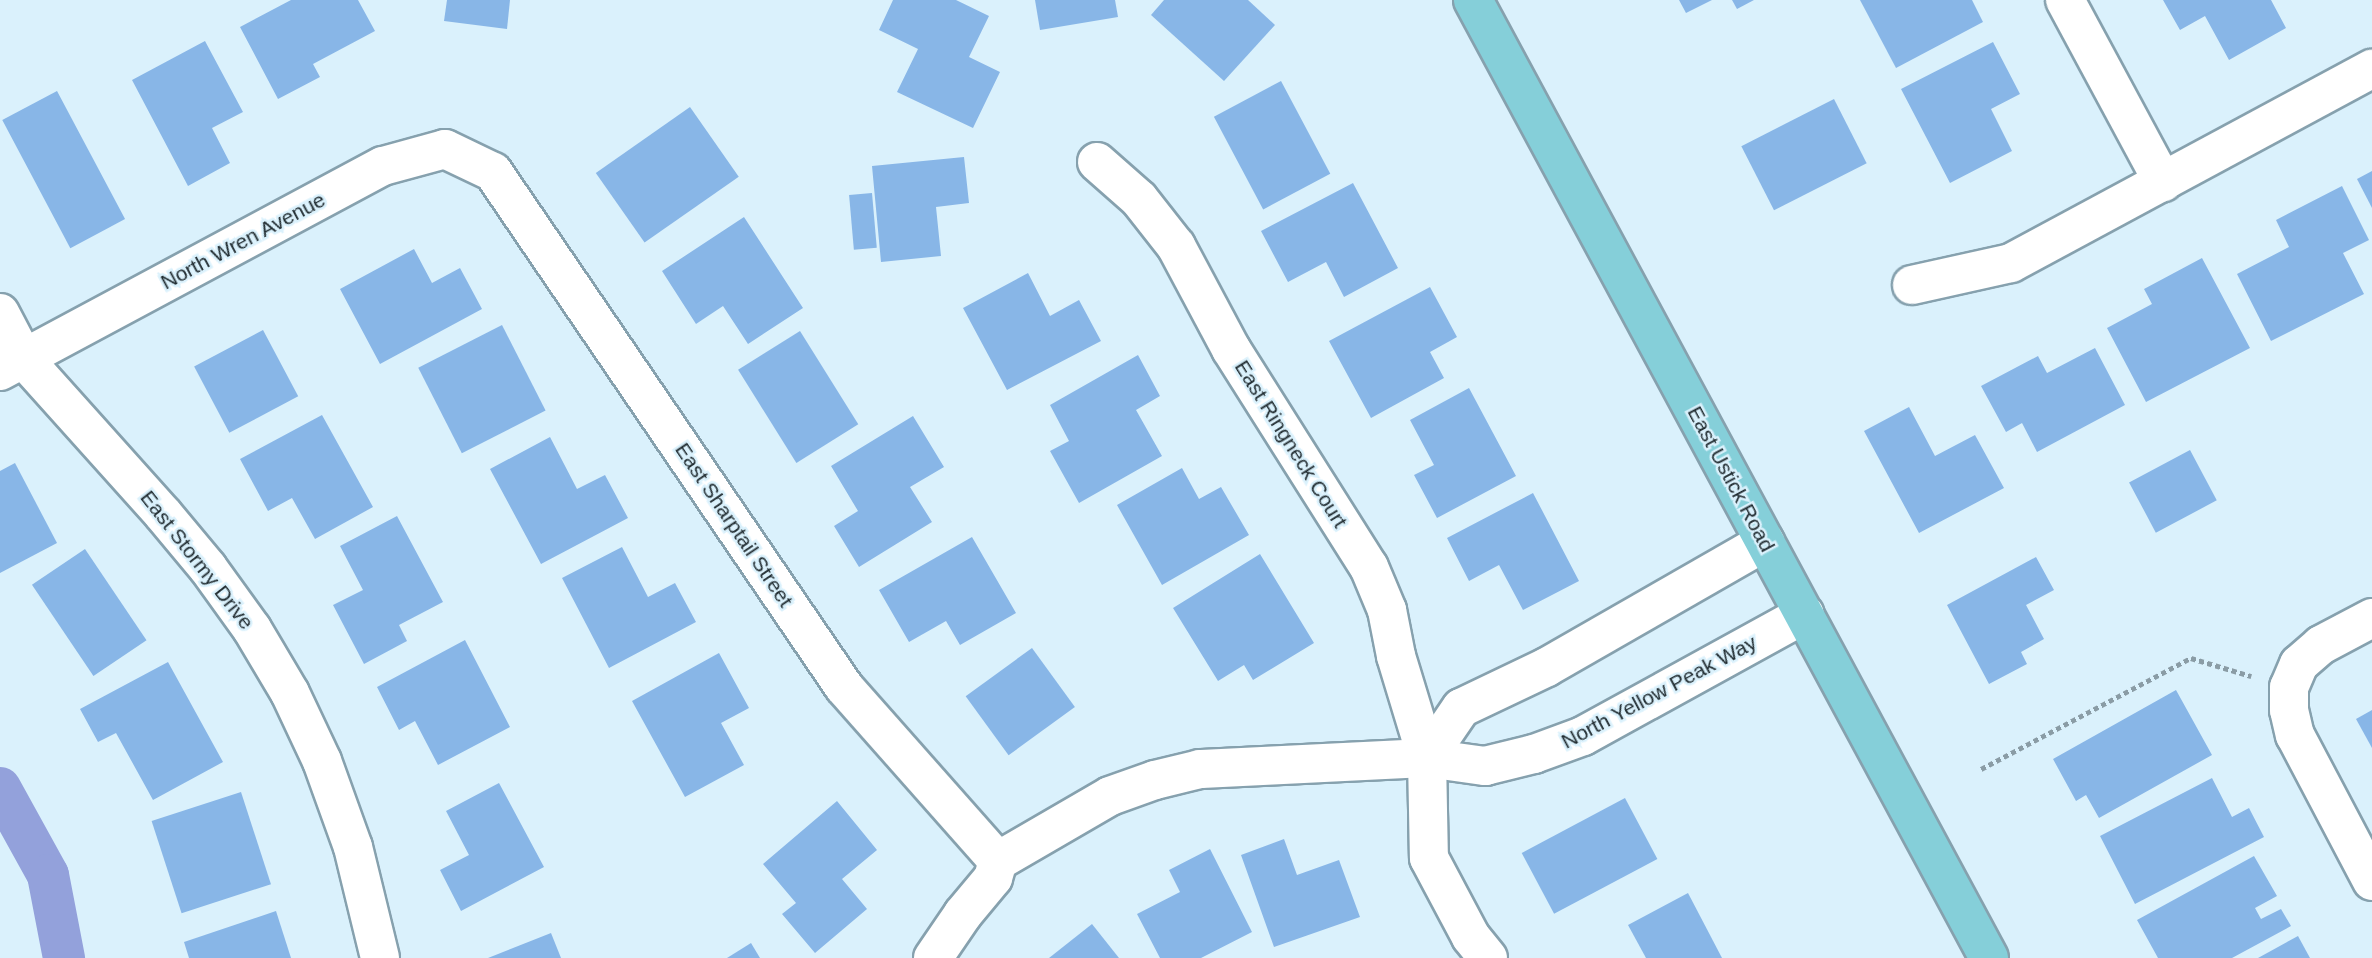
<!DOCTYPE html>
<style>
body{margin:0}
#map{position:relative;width:2372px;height:958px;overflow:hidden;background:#daf1fc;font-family:Helvetica,sans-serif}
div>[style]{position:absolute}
.canal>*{height:42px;margin:-21px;padding:0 21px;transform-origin:21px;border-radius:21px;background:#93a1db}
.building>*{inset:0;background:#88b6e7;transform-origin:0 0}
.path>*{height:4.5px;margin-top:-2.25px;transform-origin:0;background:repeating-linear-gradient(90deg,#8a9ca5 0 5px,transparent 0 8.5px)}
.roads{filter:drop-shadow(2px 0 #86a1ae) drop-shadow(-2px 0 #86a1ae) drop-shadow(0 2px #86a1ae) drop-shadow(0 -2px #86a1ae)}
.minor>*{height:38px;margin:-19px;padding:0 19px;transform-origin:19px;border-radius:19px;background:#fff}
.major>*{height:38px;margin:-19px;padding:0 19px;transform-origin:19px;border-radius:19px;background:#85cfd9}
span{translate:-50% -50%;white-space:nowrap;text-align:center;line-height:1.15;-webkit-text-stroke:5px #daf1fc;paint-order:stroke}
.street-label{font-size:21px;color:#212c31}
</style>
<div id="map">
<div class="canal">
<i style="left:0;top:788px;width:99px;rotate:61.1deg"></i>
<i style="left:48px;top:875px;width:85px;rotate:79.1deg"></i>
</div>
<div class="building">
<i style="clip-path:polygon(291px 0,358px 0,375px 31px,313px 64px,320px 77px,278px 99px,240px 27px)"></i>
<i style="clip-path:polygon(447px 0,510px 0,507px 29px,444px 21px)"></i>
<i style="clip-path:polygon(893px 0,956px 0,989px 16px,969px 57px,1000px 72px,973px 128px,897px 92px,918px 49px,879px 30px)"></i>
<i style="clip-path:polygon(1035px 0,1115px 0,1118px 17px,1040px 30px)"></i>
<i style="clip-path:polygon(1164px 0,1248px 0,1275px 25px,1224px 81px,1151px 15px)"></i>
<i style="clip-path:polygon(1679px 0,1712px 0,1686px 13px)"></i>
<i style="clip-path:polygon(1732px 0,1754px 0,1737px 9px)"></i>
<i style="clip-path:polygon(1860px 0,1972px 0,1983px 22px,1896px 68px)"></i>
<i style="clip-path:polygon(2163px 0,2271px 0,2286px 28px,2229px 60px,2205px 16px,2180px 30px)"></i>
<i style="clip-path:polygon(205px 41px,243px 112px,212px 128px,230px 163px,188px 186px,132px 80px)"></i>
<i style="clip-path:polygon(1993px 42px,2020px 94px,1991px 109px,2012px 151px,1950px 183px,1901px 89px)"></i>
<i style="left:1281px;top:81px;width:105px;height:76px;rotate:62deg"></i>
<i style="left:57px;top:91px;width:145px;height:62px;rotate:62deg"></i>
<i style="left:1834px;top:99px;width:72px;height:104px;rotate:63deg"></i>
<i style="left:690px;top:107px;width:85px;height:115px;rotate:55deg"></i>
<i style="clip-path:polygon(964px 157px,969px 203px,936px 207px,941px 256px,881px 262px,872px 166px)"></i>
<i style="clip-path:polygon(2372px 171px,2372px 208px,2357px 179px)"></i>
<i style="clip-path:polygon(1353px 183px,1398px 268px,1344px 297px,1326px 262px,1288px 282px,1261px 231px)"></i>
<i style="clip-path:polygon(2342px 186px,2369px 240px,2343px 253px,2364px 294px,2271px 341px,2237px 274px,2289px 247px,2276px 220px)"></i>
<i style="left:872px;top:193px;width:55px;height:23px;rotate:85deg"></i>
<i style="clip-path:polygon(744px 217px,803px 308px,748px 344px,723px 306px,696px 324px,662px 271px)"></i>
<i style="clip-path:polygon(414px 249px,432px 283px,460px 268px,482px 309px,380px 364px,340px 289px)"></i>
<i style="clip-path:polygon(2202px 258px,2250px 348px,2146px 402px,2107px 328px,2152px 304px,2144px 289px)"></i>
<i style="clip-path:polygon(1028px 273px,1050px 316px,1079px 300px,1101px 341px,1007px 390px,963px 308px)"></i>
<i style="clip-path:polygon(1430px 287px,1457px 337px,1430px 352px,1444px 378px,1371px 418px,1329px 341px)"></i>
<i style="left:502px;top:325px;width:96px;height:94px;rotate:63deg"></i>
<i style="left:263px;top:330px;width:75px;height:78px;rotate:62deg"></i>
<i style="left:800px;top:331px;width:110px;height:73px;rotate:58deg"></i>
<i style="clip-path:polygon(2095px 348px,2125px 405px,2037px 452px,2022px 423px,2006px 432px,1981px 386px,2038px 356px,2047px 373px)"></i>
<i style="clip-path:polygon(1138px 355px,1160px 396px,1136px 410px,1162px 456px,1079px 503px,1050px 451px,1069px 441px,1050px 405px)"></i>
<i style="clip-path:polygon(1469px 388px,1516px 476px,1437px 518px,1414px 475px,1434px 465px,1410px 420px)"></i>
<i style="clip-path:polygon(1909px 407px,1935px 456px,1975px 435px,2004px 488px,1919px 533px,1864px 431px)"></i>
<i style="clip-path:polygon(322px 415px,373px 507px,315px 539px,292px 498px,268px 511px,240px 459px)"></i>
<i style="clip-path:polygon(913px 416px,944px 467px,910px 487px,932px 522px,859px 567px,834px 526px,858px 511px,831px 466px)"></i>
<i style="clip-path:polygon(550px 437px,577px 489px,605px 475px,628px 518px,541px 564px,490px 469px)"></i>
<i style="left:2190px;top:450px;width:57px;height:69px;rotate:62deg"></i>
<i style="clip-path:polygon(15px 463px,57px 543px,0 573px,0 471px)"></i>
<i style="clip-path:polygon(1182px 468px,1199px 499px,1221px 487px,1249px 535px,1162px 585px,1117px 505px)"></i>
<i style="clip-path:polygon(1533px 493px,1579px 581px,1523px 610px,1499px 565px,1469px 581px,1447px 538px)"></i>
<i style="clip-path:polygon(397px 516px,443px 602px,399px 625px,407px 641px,364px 664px,333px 605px,363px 590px,340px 546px)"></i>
<i style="clip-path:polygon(972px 537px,1016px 613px,960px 645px,946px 621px,909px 642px,879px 590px)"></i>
<i style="clip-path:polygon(622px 547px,648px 597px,675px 583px,696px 622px,609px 668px,562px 578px)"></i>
<i style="left:85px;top:549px;width:110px;height:64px;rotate:56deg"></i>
<i style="clip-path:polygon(1260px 554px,1314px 643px,1253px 680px,1244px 665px,1218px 681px,1173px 608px)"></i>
<i style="clip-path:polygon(2036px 557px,2054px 590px,2026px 605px,2044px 639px,2021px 652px,2027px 664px,1989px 684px,1947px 605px)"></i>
<i style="clip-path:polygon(465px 640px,510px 727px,438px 765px,415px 721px,399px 730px,377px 687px)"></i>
<i style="left:1032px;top:648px;width:73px;height:82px;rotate:54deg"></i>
<i style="clip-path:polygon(719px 653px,749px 708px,721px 723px,744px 765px,685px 797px,632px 701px)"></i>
<i style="clip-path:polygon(168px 662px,223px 762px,153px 800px,116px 733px,98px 742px,80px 709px)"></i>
<i style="clip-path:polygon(2176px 690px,2212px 755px,2099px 818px,2086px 795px,2076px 801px,2053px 759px)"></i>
<i style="clip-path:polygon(2372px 710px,2372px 748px,2356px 719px)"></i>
<i style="clip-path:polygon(2212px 778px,2232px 817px,2249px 808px,2264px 837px,2135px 904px,2100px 836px)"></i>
<i style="clip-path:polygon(499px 783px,544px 867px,461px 911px,440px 870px,469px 855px,446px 811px)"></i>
<i style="left:241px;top:792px;width:97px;height:94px;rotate:72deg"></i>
<i style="left:1625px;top:798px;width:69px;height:117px;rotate:62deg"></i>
<i style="clip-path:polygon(837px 801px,877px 850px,842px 879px,867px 909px,815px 953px,782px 914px,796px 903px,763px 864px)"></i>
<i style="clip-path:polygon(1284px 839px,1297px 875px,1339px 860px,1360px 917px,1274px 947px,1241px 855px)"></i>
<i style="clip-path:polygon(1210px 849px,1252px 932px,1201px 958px,1160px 958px,1137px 914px,1180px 892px,1169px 870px)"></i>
<i style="clip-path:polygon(2254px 856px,2277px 896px,2255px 908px,2261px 919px,2281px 909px,2291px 926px,2232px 958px,2158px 958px,2137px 920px)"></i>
<i style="clip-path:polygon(1688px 893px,1722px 958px,1646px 958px,1628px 925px)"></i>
<i style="clip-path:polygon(276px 911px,291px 958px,189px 958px,184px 942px)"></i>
<i style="clip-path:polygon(1092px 924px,1119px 958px,1049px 958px)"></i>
<i style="clip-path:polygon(551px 933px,561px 958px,488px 958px)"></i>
<i style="clip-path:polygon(2298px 936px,2310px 958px,2258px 958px)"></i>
<i style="clip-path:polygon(751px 943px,760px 958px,727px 958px)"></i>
</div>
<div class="path">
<i style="left:1981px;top:769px;width:238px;rotate:-27.9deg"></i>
<i style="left:2191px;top:658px;width:63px;rotate:16.7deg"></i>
</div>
<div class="roads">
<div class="minor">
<i style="left:2065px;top:0;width:207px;rotate:61.7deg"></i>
<i style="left:1097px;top:162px;width:56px;rotate:41.4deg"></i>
<i style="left:1139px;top:199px;width:60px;rotate:51.8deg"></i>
<i style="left:1176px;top:246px;width:117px;rotate:61.9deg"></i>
<i style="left:1231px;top:349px;width:258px;rotate:57.7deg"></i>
<i style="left:1369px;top:567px;width:47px;rotate:67.3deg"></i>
<i style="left:1387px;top:610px;width:47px;rotate:78.9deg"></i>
<i style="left:1396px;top:656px;width:107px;rotate:73.1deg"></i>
<i style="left:1427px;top:758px;width:100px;rotate:88.9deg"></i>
<i style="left:1429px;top:858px;width:89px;rotate:62deg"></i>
<i style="left:1471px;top:937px;width:27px;rotate:51deg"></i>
<i style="left:1912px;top:285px;width:101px;rotate:-12.5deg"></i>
<i style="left:2011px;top:263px;width:410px;rotate:-28.3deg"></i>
<i style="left:0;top:313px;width:52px;rotate:62.4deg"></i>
<i style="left:24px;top:359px;width:208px;rotate:48.1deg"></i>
<i style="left:163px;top:514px;width:70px;rotate:50.2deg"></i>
<i style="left:208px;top:568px;width:75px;rotate:54.2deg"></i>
<i style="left:252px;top:629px;width:74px;rotate:59.3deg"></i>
<i style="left:290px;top:693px;width:75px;rotate:64.8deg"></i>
<i style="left:322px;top:761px;width:91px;rotate:70.2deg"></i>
<i style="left:353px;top:847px;width:114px;rotate:76.3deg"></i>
<i style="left:0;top:371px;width:434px;rotate:-28.2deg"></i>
<i style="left:383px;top:166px;width:64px;rotate:-15.3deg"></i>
<i style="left:445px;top:149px;width:53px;rotate:25.6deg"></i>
<i style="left:493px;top:172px;width:623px;rotate:55.72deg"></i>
<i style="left:844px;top:687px;width:232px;rotate:48.5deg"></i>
<i style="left:1765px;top:542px;width:251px;rotate:150.2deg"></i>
<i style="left:1547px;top:667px;width:95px;rotate:154.5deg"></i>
<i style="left:1461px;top:708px;width:60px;rotate:124.2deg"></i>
<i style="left:1427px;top:758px;width:59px;rotate:7.9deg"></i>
<i style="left:1485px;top:766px;width:50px;rotate:-13.8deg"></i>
<i style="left:1534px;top:754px;width:52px;rotate:-20.2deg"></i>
<i style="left:1583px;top:736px;width:253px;rotate:-28.8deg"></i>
<i style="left:2372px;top:618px;width:58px;rotate:152.1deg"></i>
<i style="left:2321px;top:645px;width:29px;rotate:139deg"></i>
<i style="left:2299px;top:664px;width:25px;rotate:113deg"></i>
<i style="left:2289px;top:687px;width:23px;rotate:90deg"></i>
<i style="left:2289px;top:710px;width:26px;rotate:77deg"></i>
<i style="left:2295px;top:735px;width:165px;rotate:62.2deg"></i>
<i style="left:933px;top:958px;width:53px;rotate:-55.7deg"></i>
<i style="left:963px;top:914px;width:47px;rotate:-50.2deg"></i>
<i style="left:993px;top:878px;width:18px;rotate:-74deg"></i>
<i style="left:998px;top:861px;width:129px;rotate:-30.1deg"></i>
<i style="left:1110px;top:796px;width:48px;rotate:-19.6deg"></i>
<i style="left:1155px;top:780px;width:46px;rotate:-13.7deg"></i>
<i style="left:1200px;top:769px;width:227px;rotate:-2.8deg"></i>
</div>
<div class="major">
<i style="left:1473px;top:0;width:1088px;rotate:61.69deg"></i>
</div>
</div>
<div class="street-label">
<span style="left:243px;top:241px;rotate:-28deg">North Wren Avenue</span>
<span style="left:1291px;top:444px;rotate:58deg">East Ringneck Court</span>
<span style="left:1731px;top:479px;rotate:62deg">East Ustick Road</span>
<span style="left:734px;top:525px;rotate:56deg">East Sharptail Street</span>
<span style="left:197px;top:560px;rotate:52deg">East Stormy Drive</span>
<span style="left:1659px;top:692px;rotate:-28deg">North Yellow Peak Way</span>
</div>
</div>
